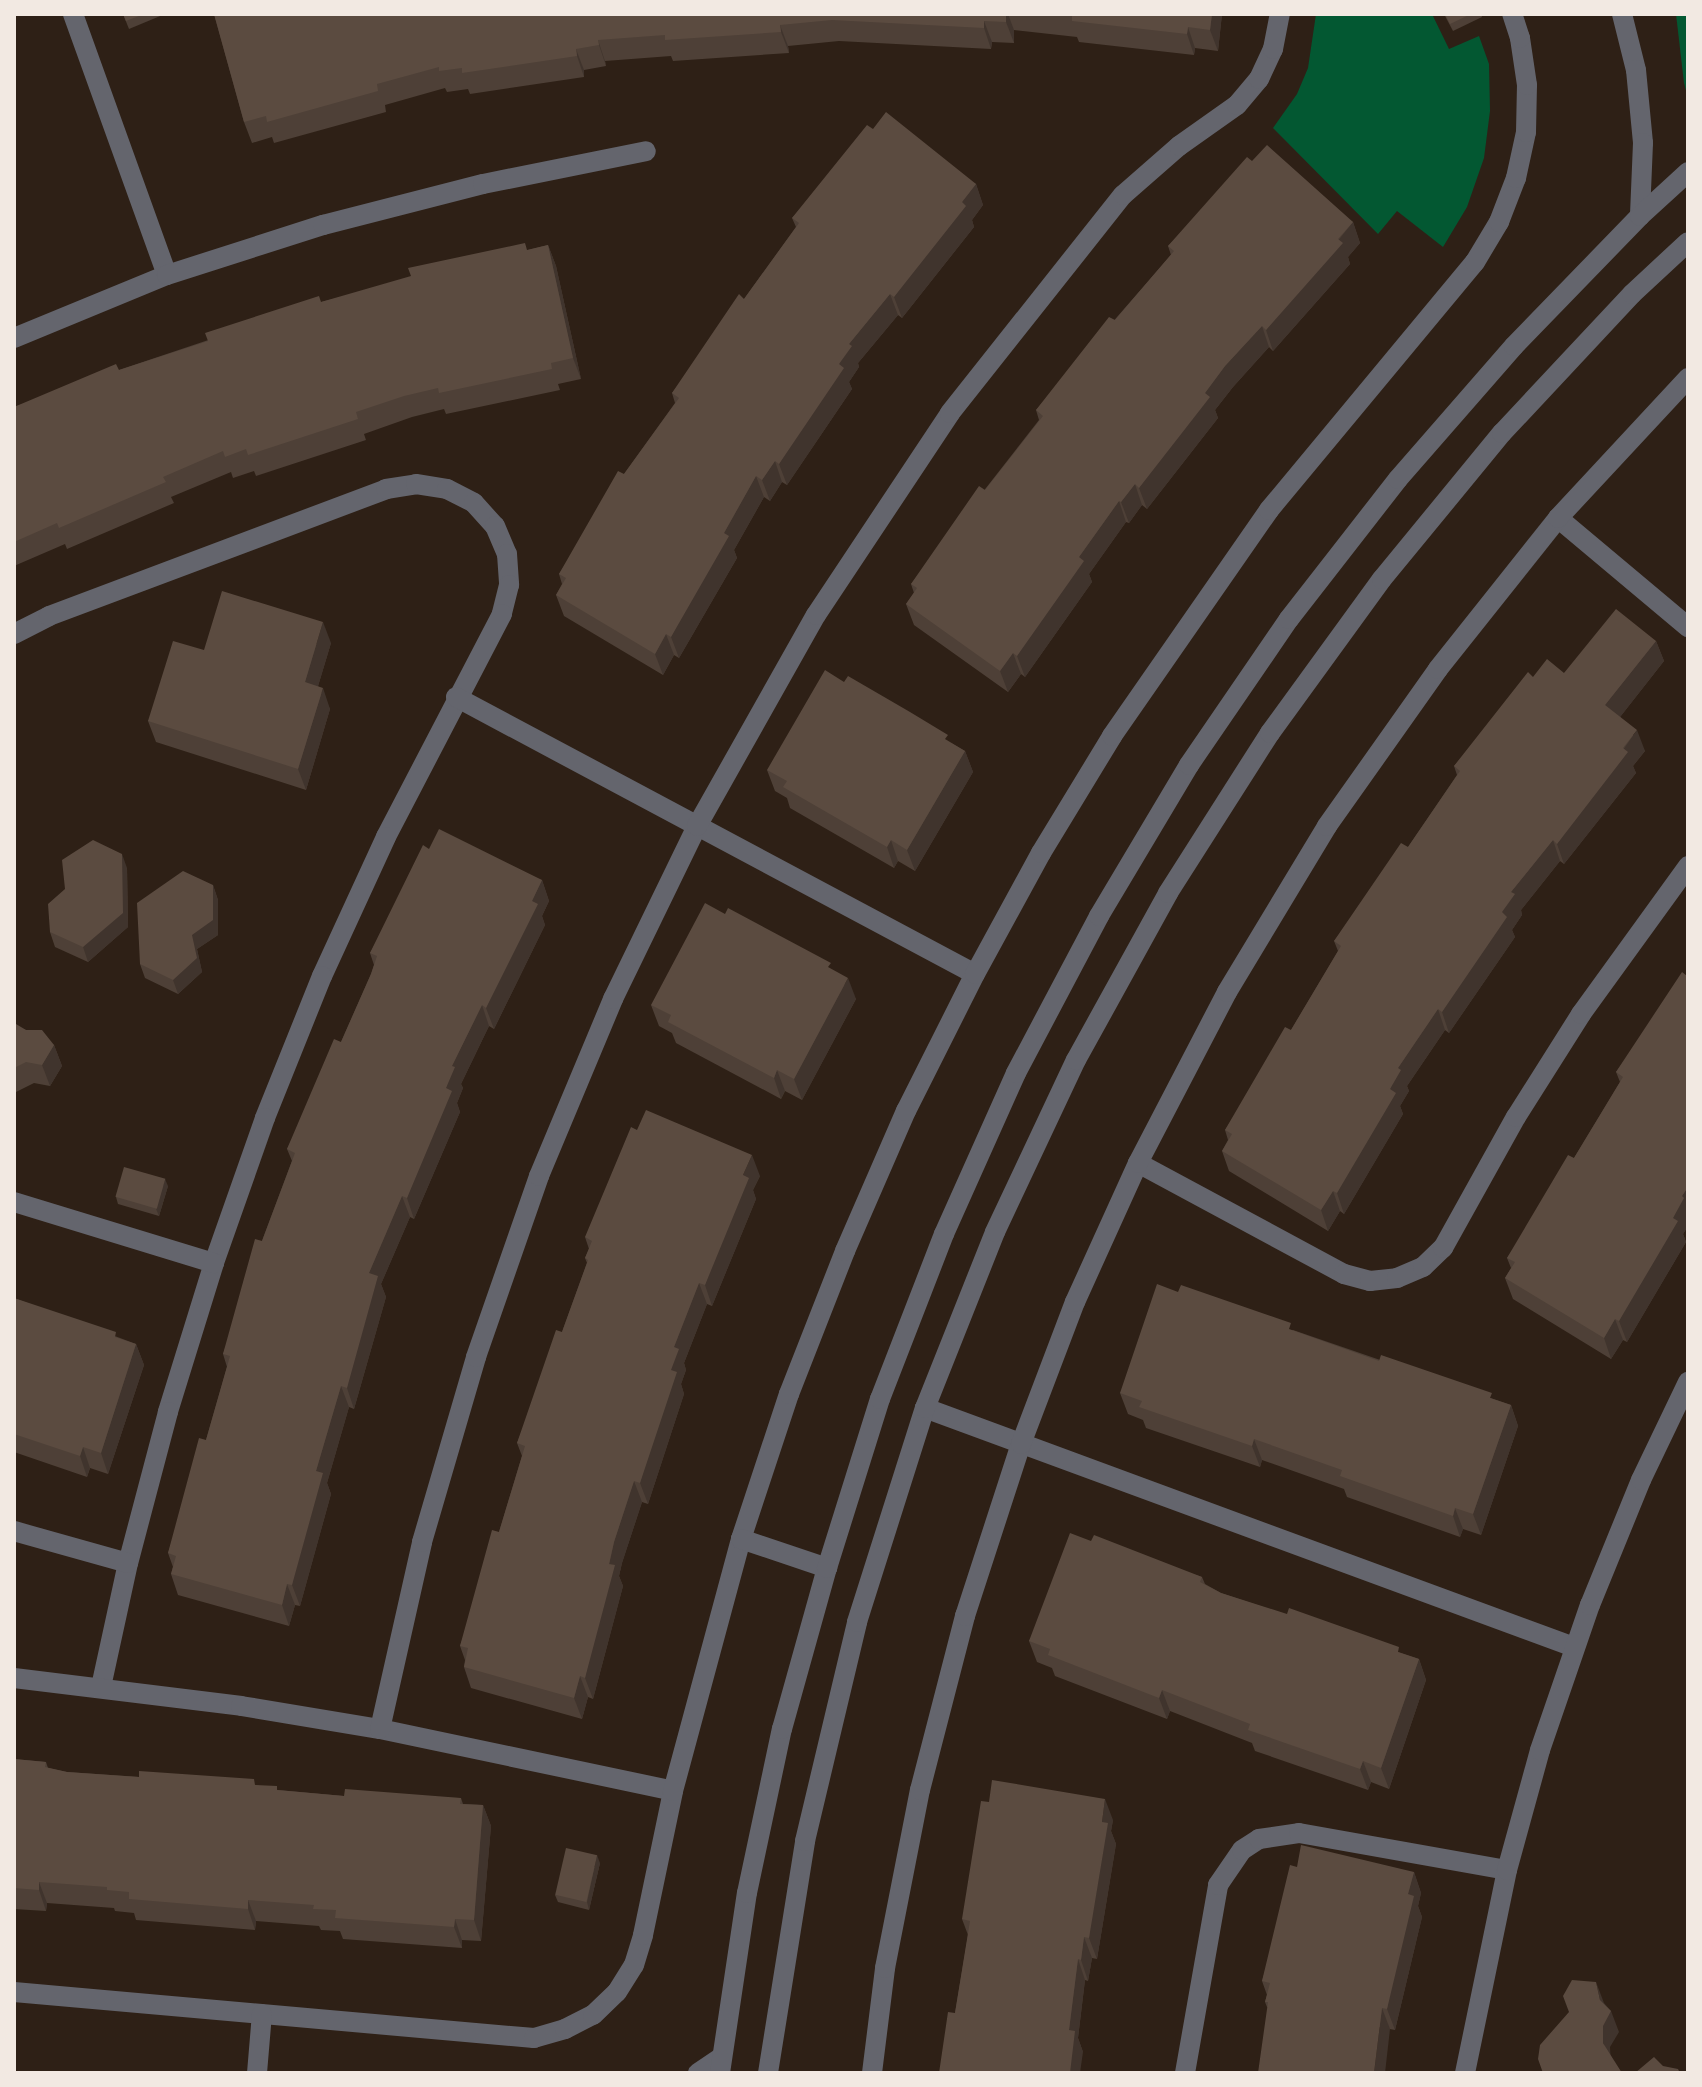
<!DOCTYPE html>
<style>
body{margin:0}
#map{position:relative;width:1702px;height:2087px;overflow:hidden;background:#2e2016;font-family:"Sofia Sans Condensed",sans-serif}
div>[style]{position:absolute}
.green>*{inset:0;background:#035832}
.minor>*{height:20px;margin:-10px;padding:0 10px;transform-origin:10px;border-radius:10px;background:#64656d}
.tertiary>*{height:20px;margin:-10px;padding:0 10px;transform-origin:10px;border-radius:10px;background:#64656d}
.wall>*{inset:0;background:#4e4037}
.shaded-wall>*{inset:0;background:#40342d}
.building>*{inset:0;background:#5b4b40;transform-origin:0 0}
span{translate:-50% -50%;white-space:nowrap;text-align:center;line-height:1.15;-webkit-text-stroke:8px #2e2016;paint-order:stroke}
.frame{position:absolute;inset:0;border:16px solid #f2e9e2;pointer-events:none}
</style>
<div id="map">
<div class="green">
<i style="clip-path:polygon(1316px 14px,1432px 14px,1449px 49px,1479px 36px,1489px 64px,1490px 111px,1484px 158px,1467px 207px,1443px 247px,1397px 211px,1378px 234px,1273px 128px,1297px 94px,1308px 68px)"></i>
<i style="clip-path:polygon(1676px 14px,1688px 14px,1688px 98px,1684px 83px)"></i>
</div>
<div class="minor">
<i style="left:73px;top:14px;width:277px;rotate:70.2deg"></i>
<i style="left:1622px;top:14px;width:58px;rotate:76deg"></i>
<i style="left:1636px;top:70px;width:73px;rotate:84.5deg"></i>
<i style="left:1643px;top:143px;width:73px;rotate:92.4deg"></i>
<i style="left:14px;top:338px;width:165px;rotate:-22.4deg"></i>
<i style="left:167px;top:275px;width:164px;rotate:-17.8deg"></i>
<i style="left:323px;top:225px;width:165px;rotate:-14.4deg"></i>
<i style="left:483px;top:184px;width:166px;rotate:-11.4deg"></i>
<i style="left:1558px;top:518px;width:170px;rotate:40deg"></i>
<i style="left:14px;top:634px;width:39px;rotate:-27deg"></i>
<i style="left:49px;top:616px;width:360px;rotate:-20.6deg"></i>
<i style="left:386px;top:489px;width:30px;rotate:-9deg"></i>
<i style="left:416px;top:484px;width:31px;rotate:9deg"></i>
<i style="left:447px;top:489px;width:30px;rotate:27deg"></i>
<i style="left:474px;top:503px;width:31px;rotate:48deg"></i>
<i style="left:495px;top:526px;width:30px;rotate:67deg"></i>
<i style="left:507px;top:554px;width:31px;rotate:86deg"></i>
<i style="left:509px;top:585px;width:30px;rotate:104deg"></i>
<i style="left:502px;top:614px;width:251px;rotate:117.5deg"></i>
<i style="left:386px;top:837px;width:153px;rotate:114.7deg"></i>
<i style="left:322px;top:976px;width:153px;rotate:111.9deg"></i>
<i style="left:265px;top:1118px;width:154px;rotate:109.4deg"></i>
<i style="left:214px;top:1263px;width:156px;rotate:107.2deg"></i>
<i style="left:168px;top:1412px;width:156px;rotate:104.8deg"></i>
<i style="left:128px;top:1563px;width:127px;rotate:102.3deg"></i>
<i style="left:456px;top:697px;width:588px;rotate:28.09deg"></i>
<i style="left:1138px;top:1163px;width:234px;rotate:28.3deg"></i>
<i style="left:1344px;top:1274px;width:27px;rotate:15deg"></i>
<i style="left:1370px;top:1281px;width:27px;rotate:-6deg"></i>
<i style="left:1397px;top:1278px;width:28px;rotate:-23deg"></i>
<i style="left:1423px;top:1267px;width:28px;rotate:-44deg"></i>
<i style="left:1443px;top:1248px;width:150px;rotate:-60.9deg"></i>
<i style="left:1516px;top:1117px;width:122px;rotate:-57.7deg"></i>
<i style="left:1581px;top:1014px;width:183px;rotate:-54.1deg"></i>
<i style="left:14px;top:1202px;width:209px;rotate:17deg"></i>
<i style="left:925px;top:1408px;width:692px;rotate:20.22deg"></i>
<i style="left:14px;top:1531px;width:118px;rotate:15.7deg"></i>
<i style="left:14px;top:1678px;width:229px;rotate:7deg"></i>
<i style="left:241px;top:1706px;width:141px;rotate:9.4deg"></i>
<i style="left:380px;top:1729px;width:299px;rotate:11.9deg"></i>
<i style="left:380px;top:1729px;width:192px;rotate:-77.3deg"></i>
<i style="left:422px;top:1542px;width:193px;rotate:-73.7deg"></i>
<i style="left:476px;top:1357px;width:192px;rotate:-70.8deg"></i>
<i style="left:539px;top:1176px;width:192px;rotate:-67.3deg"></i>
<i style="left:613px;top:999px;width:192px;rotate:-64.1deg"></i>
<i style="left:697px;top:826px;width:242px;rotate:-60.6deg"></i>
<i style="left:816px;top:615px;width:242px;rotate:-56.4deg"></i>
<i style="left:950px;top:413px;width:278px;rotate:-51.6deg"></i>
<i style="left:1123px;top:195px;width:74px;rotate:-41.2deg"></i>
<i style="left:1179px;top:146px;width:71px;rotate:-35.3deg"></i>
<i style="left:1237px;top:105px;width:34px;rotate:-50deg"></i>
<i style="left:1259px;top:79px;width:33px;rotate:-65deg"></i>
<i style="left:1273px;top:49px;width:36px;rotate:-79deg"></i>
<i style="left:14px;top:1992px;width:522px;rotate:5.06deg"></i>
<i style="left:534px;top:2038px;width:32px;rotate:-16deg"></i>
<i style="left:565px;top:2029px;width:31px;rotate:-27deg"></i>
<i style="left:593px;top:2015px;width:33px;rotate:-44deg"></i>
<i style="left:617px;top:1992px;width:32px;rotate:-58deg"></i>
<i style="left:634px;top:1965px;width:31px;rotate:-73deg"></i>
<i style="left:643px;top:1935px;width:147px;rotate:-78.2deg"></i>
<i style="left:673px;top:1791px;width:261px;rotate:-74.9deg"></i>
<i style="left:741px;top:1539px;width:153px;rotate:-71.7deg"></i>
<i style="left:789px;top:1394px;width:154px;rotate:-68.6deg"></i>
<i style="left:845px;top:1251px;width:153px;rotate:-66.5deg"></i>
<i style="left:906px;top:1111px;width:153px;rotate:-63.3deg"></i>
<i style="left:975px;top:974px;width:138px;rotate:-61.4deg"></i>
<i style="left:1041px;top:853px;width:137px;rotate:-58.7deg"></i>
<i style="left:1112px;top:736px;width:275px;rotate:-55.2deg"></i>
<i style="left:1269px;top:510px;width:322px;rotate:-50.3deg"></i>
<i style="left:1475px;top:262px;width:47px;rotate:-59deg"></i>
<i style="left:1499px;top:222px;width:47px;rotate:-68.9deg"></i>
<i style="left:1516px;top:178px;width:47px;rotate:-77.7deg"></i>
<i style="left:1526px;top:132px;width:47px;rotate:-88.8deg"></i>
<i style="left:1527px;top:85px;width:48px;rotate:-98.5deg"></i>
<i style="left:1520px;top:38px;width:25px;rotate:-108deg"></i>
<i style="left:872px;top:2073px;width:106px;rotate:-82.9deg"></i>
<i style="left:885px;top:1968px;width:181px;rotate:-78.9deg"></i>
<i style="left:920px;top:1790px;width:180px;rotate:-75.5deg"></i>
<i style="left:965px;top:1616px;width:181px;rotate:-72deg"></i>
<i style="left:1021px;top:1444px;width:152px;rotate:-69.2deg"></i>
<i style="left:1075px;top:1302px;width:153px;rotate:-65.6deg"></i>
<i style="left:1138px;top:1163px;width:193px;rotate:-62.5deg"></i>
<i style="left:1227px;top:992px;width:194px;rotate:-58.9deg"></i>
<i style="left:1327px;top:826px;width:192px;rotate:-54.7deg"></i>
<i style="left:1438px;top:669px;width:193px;rotate:-51.5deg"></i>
<i style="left:1558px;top:518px;width:191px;rotate:-47.1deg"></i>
<i style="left:1185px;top:2073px;width:191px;rotate:-80deg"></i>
<i style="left:1218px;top:1885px;width:42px;rotate:-55.6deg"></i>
<i style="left:1242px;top:1850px;width:20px;rotate:-33deg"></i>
<i style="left:1259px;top:1839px;width:40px;rotate:-8.5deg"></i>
<i style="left:1299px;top:1833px;width:211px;rotate:10.1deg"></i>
<i style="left:1465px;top:2073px;width:207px;rotate:-78.3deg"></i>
<i style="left:1507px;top:1870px;width:124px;rotate:-74.6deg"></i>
<i style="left:1540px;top:1750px;width:153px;rotate:-71deg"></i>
<i style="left:1590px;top:1605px;width:135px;rotate:-67.8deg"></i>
<i style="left:1641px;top:1480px;width:109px;rotate:-64.4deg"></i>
</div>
<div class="tertiary">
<i style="left:741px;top:1539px;width:91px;rotate:18.6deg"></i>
<i style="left:257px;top:2073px;width:59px;rotate:-85.2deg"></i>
<i style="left:698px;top:2073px;width:29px;rotate:-34deg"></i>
<i style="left:720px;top:2073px;width:182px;rotate:-81.5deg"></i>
<i style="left:747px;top:1893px;width:168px;rotate:-78deg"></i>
<i style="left:782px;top:1729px;width:167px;rotate:-74.4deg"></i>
<i style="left:827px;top:1568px;width:177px;rotate:-72.6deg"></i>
<i style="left:880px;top:1399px;width:177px;rotate:-68.8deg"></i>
<i style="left:944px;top:1234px;width:176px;rotate:-65.9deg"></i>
<i style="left:1016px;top:1073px;width:178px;rotate:-62.1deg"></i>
<i style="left:1099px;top:916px;width:176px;rotate:-59.2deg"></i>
<i style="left:1189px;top:765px;width:177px;rotate:-55.6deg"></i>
<i style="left:1289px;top:619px;width:177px;rotate:-52.1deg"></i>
<i style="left:1398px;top:479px;width:176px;rotate:-48.9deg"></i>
<i style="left:1514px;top:346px;width:181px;rotate:-45.9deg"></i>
<i style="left:1640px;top:216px;width:65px;rotate:-42.5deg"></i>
<i style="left:768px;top:2073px;width:235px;rotate:-80.9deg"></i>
<i style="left:805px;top:1841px;width:225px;rotate:-76.6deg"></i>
<i style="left:857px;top:1622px;width:225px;rotate:-72.4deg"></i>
<i style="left:925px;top:1408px;width:189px;rotate:-68.3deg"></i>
<i style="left:995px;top:1232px;width:190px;rotate:-64.8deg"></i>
<i style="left:1076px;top:1060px;width:191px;rotate:-61.1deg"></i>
<i style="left:1168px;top:893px;width:190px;rotate:-57.5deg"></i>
<i style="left:1270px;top:733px;width:190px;rotate:-54deg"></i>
<i style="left:1382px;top:579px;width:189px;rotate:-50.6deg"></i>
<i style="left:1502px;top:433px;width:190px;rotate:-46.9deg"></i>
<i style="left:1632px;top:294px;width:76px;rotate:-42.9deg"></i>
</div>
<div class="wall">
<i style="clip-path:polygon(123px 14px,165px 14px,129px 29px)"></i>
<i style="clip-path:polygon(214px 14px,1222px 14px,1218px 51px,1195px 48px,1194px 55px,1079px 42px,1077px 37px,1014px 30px,1014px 43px,992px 42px,991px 49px,839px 41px,788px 46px,789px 53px,673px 61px,671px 56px,605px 61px,606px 66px,584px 70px,584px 77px,470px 94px,468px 89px,447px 92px,445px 88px,385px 105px,386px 112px,274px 143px,272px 137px,252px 143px,244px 122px)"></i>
<i style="clip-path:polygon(1444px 14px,1481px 14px,1482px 17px,1453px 31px)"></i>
<i style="clip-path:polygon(873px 129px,976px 184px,983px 205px,972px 220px,974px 227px,902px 318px,898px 315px,858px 363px,859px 367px,849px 382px,852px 389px,787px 485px,782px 482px,770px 501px,764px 497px,734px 550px,737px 558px,679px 658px,674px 655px,663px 675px,564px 616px,556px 595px,562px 584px,559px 574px,624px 474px,675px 403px,672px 393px,744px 299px,796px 227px,792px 218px)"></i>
<i style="clip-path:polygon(1252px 161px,1353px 222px,1360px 243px,1348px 257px,1350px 264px,1273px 351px,1269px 347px,1233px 387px,1215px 410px,1218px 418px,1147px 509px,1142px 505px,1129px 523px,1126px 522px,1089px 574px,1092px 582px,1025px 677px,1021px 674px,1008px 692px,914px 625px,906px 604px,914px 593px,911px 584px,1039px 420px,1036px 410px,1171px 255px,1168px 246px)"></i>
<i style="clip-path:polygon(548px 245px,556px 266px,581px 379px,558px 384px,560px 390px,446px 414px,444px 409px,412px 417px,364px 434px,366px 440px,256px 476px,254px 471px,233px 478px,231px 472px,171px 497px,174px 503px,67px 549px,65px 544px,14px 566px,14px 407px,119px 370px,321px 302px)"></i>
<i style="clip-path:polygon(1656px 641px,1664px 661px,1620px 717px,1645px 751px,1633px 766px,1636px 773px,1564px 864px,1560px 861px,1521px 910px,1522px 915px,1512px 930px,1515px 937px,1449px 1033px,1445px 1030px,1407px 1086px,1409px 1091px,1400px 1106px,1403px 1114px,1344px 1214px,1340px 1211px,1328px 1231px,1229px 1171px,1222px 1151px,1228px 1140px,1225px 1130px,1291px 1030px,1338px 951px,1334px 941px,1408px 847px,1457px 775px,1454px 766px,1533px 677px,1564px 673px)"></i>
<i style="clip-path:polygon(331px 643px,318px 686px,330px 709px,306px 790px,156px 742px,148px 721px,204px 650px)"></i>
<i style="clip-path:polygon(951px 743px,965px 751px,973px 772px,915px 871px,898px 861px,894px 868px,790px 808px,787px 798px,775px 791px,767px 770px)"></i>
<i style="clip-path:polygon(429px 849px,542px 880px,549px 901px,542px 916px,545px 925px,494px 1029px,489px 1026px,461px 1084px,463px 1088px,457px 1103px,460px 1112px,414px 1219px,410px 1217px,381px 1284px,386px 1297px,354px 1409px,349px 1407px,327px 1483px,331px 1494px,300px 1606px,295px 1605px,289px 1626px,178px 1595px,171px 1574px,173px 1567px,168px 1553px,206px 1440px,227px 1367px,223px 1354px,262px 1241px,292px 1161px,287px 1149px,341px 1042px,371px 974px,374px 965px,370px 953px)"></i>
<i style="clip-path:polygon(127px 868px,128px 927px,88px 962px,55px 947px,50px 932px)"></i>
<i style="clip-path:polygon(213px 885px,218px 900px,218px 935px,197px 949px,202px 972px,178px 994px,145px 978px,140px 964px)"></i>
<i style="clip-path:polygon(833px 970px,856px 999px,802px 1100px,785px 1091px,781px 1099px,676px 1043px,672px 1033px,659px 1026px,651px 1005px)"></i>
<i style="clip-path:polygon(1688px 975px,1688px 1226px,1683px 1234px,1686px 1242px,1627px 1342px,1623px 1340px,1611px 1359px,1513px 1299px,1505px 1278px,1511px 1268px,1507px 1258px,1574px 1158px,1620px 1082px,1616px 1072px)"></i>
<i style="clip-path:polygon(14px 1026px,26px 1030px,54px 1045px,62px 1066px,50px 1086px,34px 1083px,16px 1092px,14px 1095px)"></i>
<i style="clip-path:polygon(760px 1176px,753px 1190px,756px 1199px,712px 1306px,707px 1304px,684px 1363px,686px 1370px,681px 1384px,684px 1394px,648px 1504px,642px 1502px,622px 1563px,619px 1576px,623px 1586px,593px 1699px,588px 1697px,582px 1719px,471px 1688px,464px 1667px,465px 1660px,460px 1646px,499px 1532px,522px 1456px,517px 1443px,562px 1332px,587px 1263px,585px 1258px,589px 1249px,585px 1237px)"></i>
<i style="clip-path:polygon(168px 1186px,159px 1216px,118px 1204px,116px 1197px)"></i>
<i style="clip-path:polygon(14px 1298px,136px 1344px,144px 1365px,108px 1474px,90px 1468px,87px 1477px,14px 1452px)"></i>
<i style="clip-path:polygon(1293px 1330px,1511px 1405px,1518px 1426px,1481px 1535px,1463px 1529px,1460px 1537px,1347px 1497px,1344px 1489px,1262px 1460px,1260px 1467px,1146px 1428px,1143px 1420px,1128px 1414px,1120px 1393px)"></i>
<i style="clip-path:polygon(1091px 1541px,1202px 1577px,1205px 1584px,1221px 1593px,1419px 1659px,1426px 1680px,1389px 1789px,1371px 1782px,1368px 1790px,1255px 1751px,1252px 1743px,1170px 1711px,1167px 1719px,1055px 1676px,1052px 1668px,1037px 1662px,1029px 1641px)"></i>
<i style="clip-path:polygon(14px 1759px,46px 1762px,48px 1768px,67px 1772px,256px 1785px,278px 1790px,344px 1796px,461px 1798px,463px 1804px,483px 1805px,491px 1826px,481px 1941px,462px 1940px,462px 1948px,343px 1939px,340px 1931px,321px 1930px,319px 1926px,256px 1921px,255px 1930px,136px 1920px,134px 1913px,115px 1911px,114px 1908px,47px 1903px,46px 1911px,14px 1909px)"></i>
<i style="clip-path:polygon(1113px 1820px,1111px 1831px,1116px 1844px,1097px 1959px,1092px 1958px,1088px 1981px,1085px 1980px,1078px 2038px,1083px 2052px,955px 2013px,968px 1935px,962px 1919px)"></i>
<i style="clip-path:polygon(600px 1863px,589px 1910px,558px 1902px,555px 1895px)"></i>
<i style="clip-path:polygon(1297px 1867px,1414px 1872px,1421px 1893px,1418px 1906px,1422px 1917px,1395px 2030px,1267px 2007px,1265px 2002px,1267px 1995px,1262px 1981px)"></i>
</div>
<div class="shaded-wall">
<i style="clip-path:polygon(1006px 14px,1008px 14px,1014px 30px,1014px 43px,1006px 22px)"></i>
<i style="clip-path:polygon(1212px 14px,1222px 14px,1218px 51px,1210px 30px)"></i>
<i style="clip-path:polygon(984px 21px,992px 42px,991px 49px,984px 28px)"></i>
<i style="clip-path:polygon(780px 25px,788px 46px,789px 53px,781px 32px)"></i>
<i style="clip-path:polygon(1188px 27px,1195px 48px,1194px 55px,1187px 34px)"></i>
<i style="clip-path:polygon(598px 40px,605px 61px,606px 66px,599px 45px)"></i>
<i style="clip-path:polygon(576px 49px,584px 70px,584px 77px,577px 56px)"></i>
<i style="clip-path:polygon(976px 184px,983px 205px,972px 220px,974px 227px,902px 318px,894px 297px,962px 202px)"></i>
<i style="clip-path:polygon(1353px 222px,1360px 243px,1348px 257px,1350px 264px,1273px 351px,1266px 330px)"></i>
<i style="clip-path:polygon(548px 245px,556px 266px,581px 379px,573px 358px)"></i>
<i style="clip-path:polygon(890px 294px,898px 315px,858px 363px,859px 367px,849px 382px,852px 389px,787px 485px,779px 464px,839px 364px,849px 344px)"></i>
<i style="clip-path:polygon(1262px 326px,1269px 347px,1233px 387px,1215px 410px,1218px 418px,1147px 509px,1139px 488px,1205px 393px,1225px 366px)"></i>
<i style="clip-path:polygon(775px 461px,782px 482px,770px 501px,762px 480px)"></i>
<i style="clip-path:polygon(756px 476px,764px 497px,734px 550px,737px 558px,679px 658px,671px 637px,724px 533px)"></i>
<i style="clip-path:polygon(1135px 484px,1142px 505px,1129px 523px,1121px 502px)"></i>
<i style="clip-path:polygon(1119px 501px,1126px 522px,1089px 574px,1092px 582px,1025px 677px,1017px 656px,1079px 557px)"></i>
<i style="clip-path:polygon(323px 622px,331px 643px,313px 703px,305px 682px)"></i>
<i style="clip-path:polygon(666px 634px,674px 655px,663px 675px,655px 654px)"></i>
<i style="clip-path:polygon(1656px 641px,1664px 661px,1613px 726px,1605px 705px)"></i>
<i style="clip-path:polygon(1013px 653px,1021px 674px,1008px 692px,1000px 671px)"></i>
<i style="clip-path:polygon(323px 688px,330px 709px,306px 790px,298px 769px)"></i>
<i style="clip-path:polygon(1637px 730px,1645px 751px,1633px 766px,1636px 773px,1564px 864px,1557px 844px)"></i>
<i style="clip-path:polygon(965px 751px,973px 772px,915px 871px,907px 850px)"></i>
<i style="clip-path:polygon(891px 840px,898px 861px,894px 868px,887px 847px)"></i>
<i style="clip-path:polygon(1553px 840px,1560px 861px,1521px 910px,1522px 915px,1512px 930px,1515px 937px,1449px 1033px,1442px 1012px,1502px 912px,1511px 892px)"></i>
<i style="clip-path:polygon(122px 854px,127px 868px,128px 927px,88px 962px,83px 947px)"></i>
<i style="clip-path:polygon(542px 880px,549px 901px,542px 916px,545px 925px,494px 1029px,486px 1008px,532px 901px)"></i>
<i style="clip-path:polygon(213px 885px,218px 900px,218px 935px,197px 949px,202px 972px,178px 994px,173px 980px)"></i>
<i style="clip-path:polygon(848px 978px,856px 999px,802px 1100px,794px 1079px)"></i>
<i style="clip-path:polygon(482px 1005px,489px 1026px,461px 1084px,463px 1088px,457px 1103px,460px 1112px,414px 1219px,407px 1198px,446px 1088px,452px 1066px)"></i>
<i style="clip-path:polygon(1438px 1009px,1445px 1030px,1407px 1086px,1409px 1091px,1400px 1106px,1403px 1114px,1344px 1214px,1337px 1193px,1390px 1089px,1398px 1068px)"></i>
<i style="clip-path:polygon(54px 1045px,62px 1066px,50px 1086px,42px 1065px)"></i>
<i style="clip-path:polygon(777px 1070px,785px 1091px,781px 1099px,774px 1078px)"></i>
<i style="clip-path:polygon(752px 1155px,760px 1176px,753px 1190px,756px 1199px,712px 1306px,705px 1285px,743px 1175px)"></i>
<i style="clip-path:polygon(165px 1179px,168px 1186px,159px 1216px,156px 1209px)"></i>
<i style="clip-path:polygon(1688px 1187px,1688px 1226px,1683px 1234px,1686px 1242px,1627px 1342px,1619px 1321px,1673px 1218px,1682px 1196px)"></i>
<i style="clip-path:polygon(1333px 1191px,1340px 1211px,1328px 1231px,1321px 1210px)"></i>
<i style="clip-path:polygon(402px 1196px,410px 1217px,381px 1284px,386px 1297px,354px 1409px,347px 1388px,369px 1273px)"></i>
<i style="clip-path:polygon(699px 1283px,707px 1304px,684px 1363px,686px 1370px,681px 1384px,684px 1394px,648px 1504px,640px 1483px,671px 1370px,674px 1347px)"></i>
<i style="clip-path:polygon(1615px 1319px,1623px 1340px,1611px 1359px,1604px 1338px)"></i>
<i style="clip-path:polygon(136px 1344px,144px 1365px,108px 1474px,101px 1453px)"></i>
<i style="clip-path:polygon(341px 1386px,349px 1407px,327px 1483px,331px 1494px,300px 1606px,292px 1585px,316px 1471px)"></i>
<i style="clip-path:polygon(1511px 1405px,1518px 1426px,1481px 1535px,1473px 1514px)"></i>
<i style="clip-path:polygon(1254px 1439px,1262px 1460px,1260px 1467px,1252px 1446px)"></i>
<i style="clip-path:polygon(83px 1447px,90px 1468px,87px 1477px,80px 1456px)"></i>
<i style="clip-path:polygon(634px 1481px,642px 1502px,622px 1563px,619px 1576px,623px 1586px,593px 1699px,585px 1678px,614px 1542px)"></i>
<i style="clip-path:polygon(1455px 1508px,1463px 1529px,1460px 1537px,1453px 1516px)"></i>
<i style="clip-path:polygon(287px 1584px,295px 1605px,289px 1626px,282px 1605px)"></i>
<i style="clip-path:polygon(1419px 1659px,1426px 1680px,1389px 1789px,1381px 1768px)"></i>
<i style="clip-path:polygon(580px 1676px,588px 1697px,582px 1719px,574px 1698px)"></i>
<i style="clip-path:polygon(1162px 1690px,1170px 1711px,1167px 1719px,1159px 1698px)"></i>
<i style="clip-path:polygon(1363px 1761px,1371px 1782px,1368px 1790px,1360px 1769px)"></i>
<i style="clip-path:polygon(1105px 1799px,1113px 1820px,1111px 1831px,1116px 1844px,1097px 1959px,1089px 1938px,1102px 1822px)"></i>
<i style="clip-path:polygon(483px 1805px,491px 1826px,481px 1941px,474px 1920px)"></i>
<i style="clip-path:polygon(597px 1855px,600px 1863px,589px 1910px,587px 1902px)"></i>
<i style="clip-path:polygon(1414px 1872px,1421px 1893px,1418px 1906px,1422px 1917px,1395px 2030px,1387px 2009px,1408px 1894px)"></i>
<i style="clip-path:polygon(39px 1882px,47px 1903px,46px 1911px,39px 1890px)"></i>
<i style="clip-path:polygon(248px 1900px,256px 1921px,255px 1930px,248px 1909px)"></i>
<i style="clip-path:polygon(455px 1919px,462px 1940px,462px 1948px,454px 1927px)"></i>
<i style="clip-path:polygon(1084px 1937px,1092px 1958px,1088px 1981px,1081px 1960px)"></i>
<i style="clip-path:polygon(1078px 1959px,1085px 1980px,1078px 2038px,1083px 2052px,1080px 2073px,1070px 2073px,1069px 2030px)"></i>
<i style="clip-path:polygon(1596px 1982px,1604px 2003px,1611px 2011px,1619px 2032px,1610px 2047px,1611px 2064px,1603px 2043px,1600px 2000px)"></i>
<i style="clip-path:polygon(1382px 2008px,1390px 2029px,1385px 2073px,1374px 2073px)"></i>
</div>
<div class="building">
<i style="clip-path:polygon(123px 14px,144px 14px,126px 21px)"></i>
<i style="clip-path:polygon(214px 14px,1006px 14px,1006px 22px,984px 21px,984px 28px,832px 20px,780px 25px,781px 32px,665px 40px,665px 35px,598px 40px,599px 45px,576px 49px,577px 56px,462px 73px,462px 68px,439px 71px,439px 67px,377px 84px,378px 91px,267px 122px,266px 116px,244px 122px)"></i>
<i style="clip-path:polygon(1054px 14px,1212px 14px,1210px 30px,1188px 27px,1187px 34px,1072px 21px,1072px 16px)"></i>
<i style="clip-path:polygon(1445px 14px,1471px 14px,1450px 24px)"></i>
<i style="clip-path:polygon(886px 112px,976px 184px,962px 202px,966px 206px,894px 297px,890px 294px,849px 344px,852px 346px,839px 364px,844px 368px,779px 464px,775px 461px,762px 480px,756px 476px,724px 533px,729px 536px,671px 637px,666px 634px,655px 654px,556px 595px,566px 578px,559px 574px,618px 471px,624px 474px,679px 398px,672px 393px,739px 294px,744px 299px,799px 223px,792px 218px,867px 125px,873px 129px)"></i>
<i style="clip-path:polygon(1267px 145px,1353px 222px,1338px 239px,1343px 243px,1266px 330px,1262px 326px,1225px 366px,1205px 393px,1210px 397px,1139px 488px,1135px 484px,1121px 502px,1119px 501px,1079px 557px,1084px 561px,1017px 656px,1013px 653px,1000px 671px,906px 604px,917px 588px,911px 584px,979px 486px,985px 490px,1043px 416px,1036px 410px,1109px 317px,1115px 320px,1174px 251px,1168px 246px,1247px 157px,1252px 161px)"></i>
<i style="clip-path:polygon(525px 243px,527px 250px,548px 245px,573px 358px,551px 363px,552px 369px,439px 393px,438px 388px,404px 396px,356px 412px,358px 419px,248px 455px,246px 449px,225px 457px,223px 451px,163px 477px,166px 482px,59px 528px,57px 523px,14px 542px,14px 407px,116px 364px,119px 370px,208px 341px,205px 333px,319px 296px,321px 302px,411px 276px,408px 268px)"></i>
<i style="clip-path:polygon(222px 591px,323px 622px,305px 682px,323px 688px,298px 769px,148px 721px,173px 641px,204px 650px)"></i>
<i style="clip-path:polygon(1616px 609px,1656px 641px,1605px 705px,1637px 730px,1623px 748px,1628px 752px,1557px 844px,1553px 840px,1511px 892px,1515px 894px,1502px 912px,1507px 917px,1442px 1012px,1438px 1009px,1398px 1068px,1401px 1070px,1390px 1089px,1396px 1093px,1337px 1193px,1333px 1191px,1321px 1210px,1222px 1151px,1232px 1134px,1225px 1130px,1285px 1027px,1291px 1030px,1341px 946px,1334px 941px,1401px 843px,1408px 847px,1460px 771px,1454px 766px,1528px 672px,1533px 677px,1547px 659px,1564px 673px)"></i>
<i style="clip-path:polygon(825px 670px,844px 682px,848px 676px,910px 712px,948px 735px,945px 739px,965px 751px,907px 850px,891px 840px,887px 847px,783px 787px,787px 781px,767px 770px)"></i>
<i style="clip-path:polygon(439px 829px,542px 880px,532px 901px,538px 904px,486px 1008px,482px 1005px,452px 1066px,455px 1067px,446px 1088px,452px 1091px,407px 1198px,402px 1196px,369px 1273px,378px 1276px,347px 1388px,341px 1386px,316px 1471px,323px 1473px,292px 1585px,287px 1584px,282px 1605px,171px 1574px,176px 1556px,168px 1553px,199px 1438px,206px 1440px,230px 1356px,223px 1354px,255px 1239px,262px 1241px,295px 1153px,287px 1149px,334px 1039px,341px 1042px,371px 974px,377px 956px,370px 953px,423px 845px,429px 849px)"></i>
<i style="clip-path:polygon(93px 840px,122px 854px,123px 913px,83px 947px,50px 932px,48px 904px,65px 889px,62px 860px)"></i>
<i style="clip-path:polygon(183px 871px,213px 885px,213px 920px,192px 935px,197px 958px,173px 980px,140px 964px,137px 903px)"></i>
<i style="clip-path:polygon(705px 903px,725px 914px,728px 908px,831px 963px,828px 967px,848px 978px,794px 1079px,777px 1070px,774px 1078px,668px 1022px,671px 1015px,651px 1005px)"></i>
<i style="clip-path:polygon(1682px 972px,1687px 976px,1688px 975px,1688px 1187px,1682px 1196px,1684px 1198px,1673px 1218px,1678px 1221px,1619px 1321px,1615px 1319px,1604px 1338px,1505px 1278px,1515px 1262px,1507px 1258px,1568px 1155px,1574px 1158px,1623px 1077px,1616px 1072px)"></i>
<i style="clip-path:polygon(16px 1024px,26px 1030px,42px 1030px,54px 1045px,42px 1065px,26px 1062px,14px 1068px,14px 1026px)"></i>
<i style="clip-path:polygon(646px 1110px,752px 1155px,743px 1175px,749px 1178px,705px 1285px,699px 1283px,674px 1347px,679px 1349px,671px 1370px,677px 1372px,640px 1483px,634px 1481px,614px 1542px,609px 1564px,615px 1565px,585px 1678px,580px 1676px,574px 1698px,464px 1667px,468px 1648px,460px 1646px,492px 1530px,499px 1532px,525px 1446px,517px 1443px,556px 1330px,562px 1332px,588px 1260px,585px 1258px,592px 1241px,585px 1237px,631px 1127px,637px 1130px)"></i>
<i style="left:124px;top:1167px;width:43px;height:31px;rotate:16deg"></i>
<i style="clip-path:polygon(1157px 1284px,1178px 1292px,1181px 1285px,1291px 1323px,1289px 1329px,1379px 1361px,1381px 1355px,1492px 1393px,1490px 1398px,1511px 1405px,1473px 1514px,1455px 1508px,1453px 1516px,1340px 1476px,1342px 1470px,1254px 1439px,1252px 1446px,1139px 1407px,1142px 1401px,1120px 1393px)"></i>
<i style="clip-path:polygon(14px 1298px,116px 1332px,115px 1337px,136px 1344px,101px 1453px,83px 1447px,80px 1456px,14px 1434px)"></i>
<i style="clip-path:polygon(1070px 1533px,1091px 1541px,1094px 1535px,1202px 1577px,1200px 1582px,1221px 1593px,1287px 1614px,1289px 1608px,1399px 1647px,1398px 1652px,1419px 1659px,1381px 1768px,1363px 1761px,1360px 1769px,1248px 1730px,1250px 1724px,1162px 1690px,1159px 1698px,1048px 1655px,1050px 1649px,1029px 1641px)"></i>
<i style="clip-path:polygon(14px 1759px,46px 1762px,45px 1767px,67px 1772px,139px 1777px,139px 1771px,254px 1779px,255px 1785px,277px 1786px,277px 1790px,344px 1796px,345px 1789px,461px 1798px,460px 1804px,483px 1805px,474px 1920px,455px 1919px,454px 1927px,335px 1918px,336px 1910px,313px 1909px,314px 1905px,248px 1900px,248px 1909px,129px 1899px,129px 1892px,107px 1890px,107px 1887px,39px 1882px,39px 1890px,14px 1888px)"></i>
<i style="clip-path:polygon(992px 1780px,1105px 1799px,1102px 1822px,1108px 1823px,1089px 1938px,1084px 1937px,1081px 1960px,1078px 1959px,1069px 2030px,1075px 2031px,1070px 2073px,939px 2073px,948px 2012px,955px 2013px,970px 1921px,962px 1919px,981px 1801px,989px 1802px)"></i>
<i style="clip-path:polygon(1301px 1845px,1414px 1872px,1408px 1894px,1414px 1896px,1387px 2009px,1382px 2008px,1374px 2073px,1258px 2073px,1268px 2002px,1265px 2002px,1270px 1983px,1262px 1981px,1290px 1865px,1297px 1867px)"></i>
<i style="left:566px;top:1848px;width:32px;height:48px;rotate:13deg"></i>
<i style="clip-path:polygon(1572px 1980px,1596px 1982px,1600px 2000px,1611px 2011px,1603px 2026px,1603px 2043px,1622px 2073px,1543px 2073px,1538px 2059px,1540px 2045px,1569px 2012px,1563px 1996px)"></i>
<i style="clip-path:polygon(1654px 2057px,1663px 2066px,1678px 2069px,1680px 2073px,1635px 2073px)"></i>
</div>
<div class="frame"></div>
</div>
